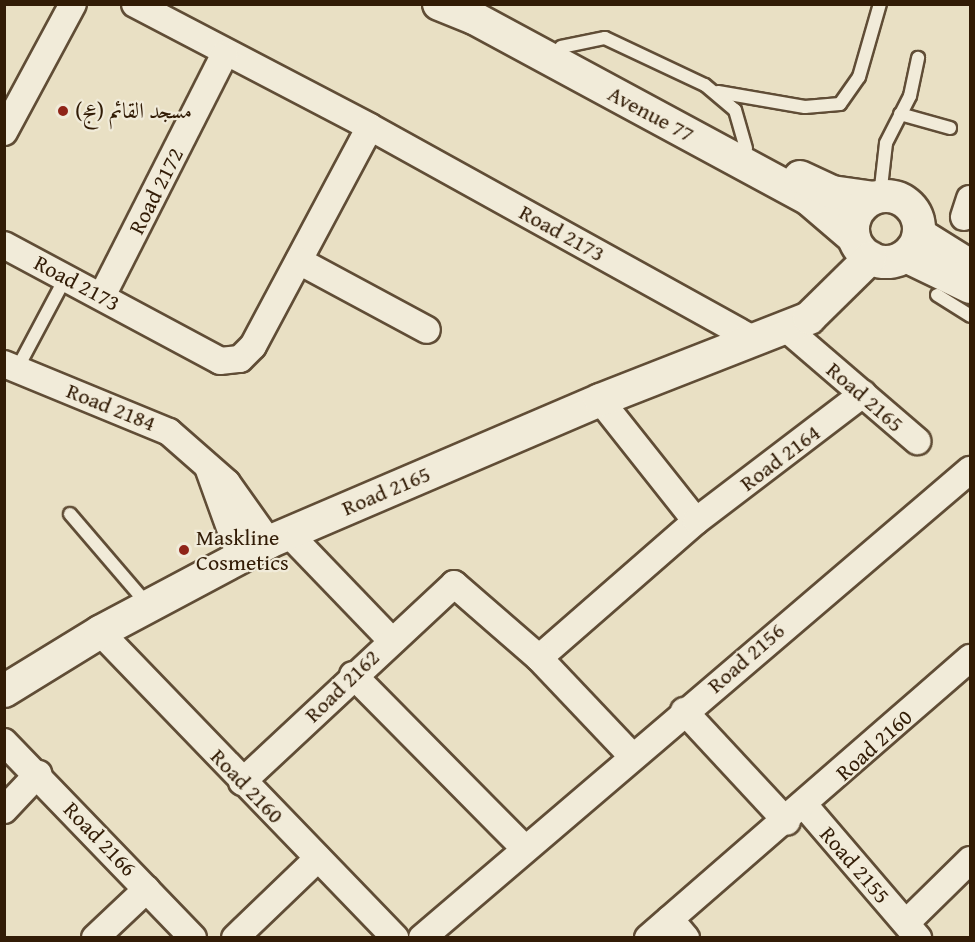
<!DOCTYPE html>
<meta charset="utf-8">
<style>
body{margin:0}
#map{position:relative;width:975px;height:942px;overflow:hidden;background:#e9e0c4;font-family:"Gentium Book Plus",Amiri,serif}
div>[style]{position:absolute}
.roads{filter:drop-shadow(2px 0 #604d36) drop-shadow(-2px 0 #604d36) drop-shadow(0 2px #604d36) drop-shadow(0 -2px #604d36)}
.service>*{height:12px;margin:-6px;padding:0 6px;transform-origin:6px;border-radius:6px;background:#f1ebd9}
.minor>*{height:26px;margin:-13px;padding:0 13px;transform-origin:13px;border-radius:13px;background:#f1ebd9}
.tertiary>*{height:32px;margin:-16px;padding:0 16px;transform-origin:16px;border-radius:16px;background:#f1ebd9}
.tertiary>.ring{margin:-16px;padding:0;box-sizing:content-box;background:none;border:32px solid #f1ebd9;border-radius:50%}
.dots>*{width:16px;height:16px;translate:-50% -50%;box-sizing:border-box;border:3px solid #f1ebd9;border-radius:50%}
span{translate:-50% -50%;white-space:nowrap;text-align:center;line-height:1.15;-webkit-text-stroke:4.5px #f1ebd9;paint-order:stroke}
.poi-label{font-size:22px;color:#321c06}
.left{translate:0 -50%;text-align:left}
.street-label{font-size:22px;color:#321c06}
.frame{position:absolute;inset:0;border:6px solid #321c06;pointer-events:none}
</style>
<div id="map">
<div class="roads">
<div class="service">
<i style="left:561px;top:47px;width:45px;rotate:-11.6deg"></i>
<i style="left:605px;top:38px;width:110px;rotate:25.2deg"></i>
<i style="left:705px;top:85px;width:39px;rotate:40deg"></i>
<i style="left:735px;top:110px;width:40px;rotate:74deg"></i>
<i style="left:718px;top:92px;width:88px;rotate:9.8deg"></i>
<i style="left:805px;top:107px;width:35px;rotate:-5deg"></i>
<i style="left:840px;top:104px;width:33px;rotate:-55deg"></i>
<i style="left:859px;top:77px;width:76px;rotate:-74deg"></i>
<i style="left:900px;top:114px;width:52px;rotate:15.6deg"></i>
<i style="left:880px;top:196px;width:53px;rotate:-83.5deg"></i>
<i style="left:886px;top:143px;width:53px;rotate:-62.9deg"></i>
<i style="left:910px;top:96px;width:39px;rotate:-78deg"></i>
<i style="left:937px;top:295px;width:39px;rotate:32deg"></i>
<i style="left:17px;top:369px;width:104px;rotate:-62deg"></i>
<i style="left:70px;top:514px;width:120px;rotate:49.4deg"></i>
</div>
<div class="minor">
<i style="left:135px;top:4px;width:265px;rotate:27.6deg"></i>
<i style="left:370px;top:127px;width:439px;rotate:29deg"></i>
<i style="left:4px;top:132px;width:145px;rotate:-61.7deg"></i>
<i style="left:964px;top:217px;width:19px;rotate:-72deg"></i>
<i style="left:4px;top:245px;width:245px;rotate:28.2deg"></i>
<i style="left:220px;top:361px;width:20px;rotate:-6deg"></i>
<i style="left:240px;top:359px;width:18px;rotate:-45deg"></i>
<i style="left:253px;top:346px;width:248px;rotate:-61.9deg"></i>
<i style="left:299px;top:261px;width:145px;rotate:28.3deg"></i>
<i style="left:102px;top:296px;width:271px;rotate:-63.1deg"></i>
<i style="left:787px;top:329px;width:172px;rotate:40.7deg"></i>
<i style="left:4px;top:364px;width:178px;rotate:22.4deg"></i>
<i style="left:169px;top:432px;width:77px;rotate:41.3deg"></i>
<i style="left:227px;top:483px;width:72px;rotate:54.6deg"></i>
<i style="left:600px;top:400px;width:154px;rotate:51.6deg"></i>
<i style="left:208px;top:467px;width:95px;rotate:70.2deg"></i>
<i style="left:289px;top:534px;width:147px;rotate:46.1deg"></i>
<i style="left:100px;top:632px;width:425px;rotate:46deg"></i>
<i style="left:539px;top:658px;width:208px;rotate:-41.1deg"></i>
<i style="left:696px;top:521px;width:210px;rotate:-37.3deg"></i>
<i style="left:353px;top:675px;width:243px;rotate:45.3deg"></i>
<i style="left:684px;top:711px;width:151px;rotate:47.1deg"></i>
<i style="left:4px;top:742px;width:272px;rotate:46deg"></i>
<i style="left:242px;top:782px;width:290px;rotate:-43deg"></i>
<i style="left:454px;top:584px;width:113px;rotate:41deg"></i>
<i style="left:539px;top:658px;width:134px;rotate:46.5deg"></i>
<i style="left:805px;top:806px;width:174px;rotate:49.4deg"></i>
<i style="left:4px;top:810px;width:50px;rotate:-46.6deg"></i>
<i style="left:670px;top:919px;width:25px;rotate:50deg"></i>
<i style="left:906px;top:923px;width:90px;rotate:-44.5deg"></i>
<i style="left:95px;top:938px;width:71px;rotate:-43.3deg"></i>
<i style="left:235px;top:938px;width:115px;rotate:-43.9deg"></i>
<i style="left:422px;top:938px;width:721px;rotate:-40.5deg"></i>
<i style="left:648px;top:938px;width:427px;rotate:-41deg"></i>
</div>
<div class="tertiary">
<i style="left:439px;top:4px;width:38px;rotate:22deg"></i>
<i style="left:474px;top:18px;width:382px;rotate:28.4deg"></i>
<i style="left:810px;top:200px;width:57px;rotate:40.7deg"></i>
<i style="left:800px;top:177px;width:35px;rotate:25deg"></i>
<i style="left:832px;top:192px;width:41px;rotate:8.3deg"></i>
<i class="ring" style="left:853px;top:196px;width:34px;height:34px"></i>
<i style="left:919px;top:234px;width:60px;rotate:32.1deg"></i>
<i style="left:906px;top:256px;width:71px;rotate:25.8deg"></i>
<i style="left:4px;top:691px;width:113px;rotate:-31.6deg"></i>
<i style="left:100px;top:632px;width:191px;rotate:-28deg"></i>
<i style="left:269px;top:542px;width:360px;rotate:-23.2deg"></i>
<i style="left:600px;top:400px;width:225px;rotate:-21.4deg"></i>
<i style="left:809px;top:318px;width:86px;rotate:-44.5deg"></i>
</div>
</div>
<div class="dots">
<i style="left:63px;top:111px;background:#8f2418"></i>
<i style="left:184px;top:550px;background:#8f2418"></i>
</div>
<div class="poi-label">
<span class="left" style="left:75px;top:111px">مسجد القائم (عج)</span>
<span class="left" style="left:196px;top:550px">Maskline<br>Cosmetics</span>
</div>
<div class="street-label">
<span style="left:651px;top:114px;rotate:28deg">Avenue 77</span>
<span style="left:156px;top:191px;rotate:-63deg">Road 2172</span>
<span style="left:562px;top:233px;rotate:29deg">Road 2173</span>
<span style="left:77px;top:283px;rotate:28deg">Road 2173</span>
<span style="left:865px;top:397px;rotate:41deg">Road 2165</span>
<span style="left:111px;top:407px;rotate:22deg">Road 2184</span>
<span style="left:780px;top:458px;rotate:-37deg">Road 2164</span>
<span style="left:386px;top:491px;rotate:-23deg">Road 2165</span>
<span style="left:746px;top:658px;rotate:-41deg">Road 2156</span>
<span style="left:342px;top:686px;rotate:-44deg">Road 2162</span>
<span style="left:874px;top:745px;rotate:-42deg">Road 2160</span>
<span style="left:247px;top:786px;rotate:46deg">Road 2160</span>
<span style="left:100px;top:839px;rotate:46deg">Road 2166</span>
<span style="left:855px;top:865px;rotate:49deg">Road 2155</span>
</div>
<div class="frame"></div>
</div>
